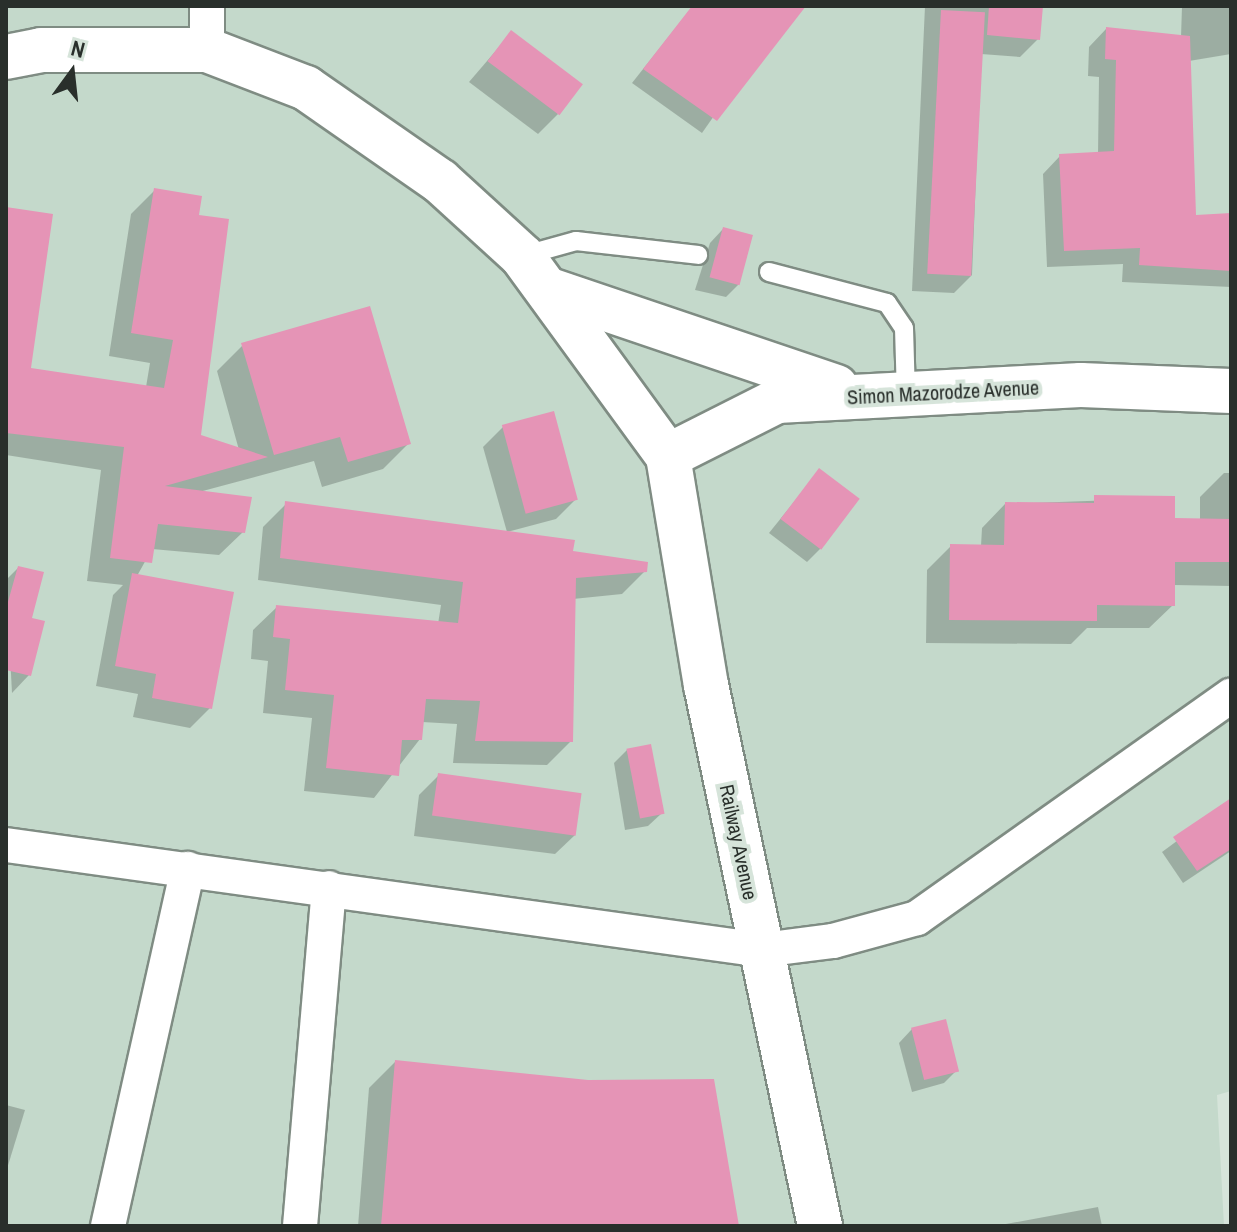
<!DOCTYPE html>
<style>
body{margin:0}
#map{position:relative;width:1237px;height:1232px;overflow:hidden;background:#d6e4da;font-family:"Archivo Narrow",sans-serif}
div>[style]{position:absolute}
.built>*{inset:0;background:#c4d9cb}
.shadow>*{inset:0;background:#0003}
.building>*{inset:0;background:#e594b6;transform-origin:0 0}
.roads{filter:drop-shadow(2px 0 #7f8c83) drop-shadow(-2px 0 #7f8c83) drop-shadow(0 2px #7f8c83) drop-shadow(0 -2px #7f8c83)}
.lane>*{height:18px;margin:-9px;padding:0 9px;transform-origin:9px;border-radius:9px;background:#fff}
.street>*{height:34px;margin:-17px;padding:0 17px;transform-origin:17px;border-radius:17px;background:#fff}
.secondary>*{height:44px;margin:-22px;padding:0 22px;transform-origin:22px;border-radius:22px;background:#fff}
span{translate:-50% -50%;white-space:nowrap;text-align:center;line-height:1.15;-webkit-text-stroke:8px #d6e4da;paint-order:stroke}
.street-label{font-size:20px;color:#292f2b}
.frame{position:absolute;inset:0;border:8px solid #292f2b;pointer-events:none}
.north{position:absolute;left:32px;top:32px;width:80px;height:80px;-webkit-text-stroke:6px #d6e4da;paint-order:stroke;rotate:15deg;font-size:22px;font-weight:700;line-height:32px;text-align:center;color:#292f2b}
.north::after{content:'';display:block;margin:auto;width:28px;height:36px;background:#292f2b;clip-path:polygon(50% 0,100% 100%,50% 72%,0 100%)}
</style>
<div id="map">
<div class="built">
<i style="clip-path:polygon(6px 6px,1231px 6px,1231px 1091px,1217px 1095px,1224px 1226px,6px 1226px)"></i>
</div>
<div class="shadow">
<i style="clip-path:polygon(693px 6px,791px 6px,702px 133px,632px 83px)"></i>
<i style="clip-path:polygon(925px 6px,1023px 6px,1038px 39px,1020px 57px,981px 54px,972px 275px,954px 293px,912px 291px)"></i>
<i style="clip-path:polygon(1182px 6px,1231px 6px,1231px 54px,1189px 61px,1194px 217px,1231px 215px,1231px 287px,1122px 282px,1123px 264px,1047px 267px,1043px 174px,1060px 156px,1098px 154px,1099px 77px,1088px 76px,1089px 47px,1106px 29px,1181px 37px)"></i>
<i style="clip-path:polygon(511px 33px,558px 114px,538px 134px,469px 82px)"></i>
<i style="clip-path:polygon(154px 191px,197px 217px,198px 437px,239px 450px,217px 371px,243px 345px,409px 443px,383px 469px,322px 487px,314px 461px,199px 492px,243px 532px,219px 555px,152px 549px,137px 576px,210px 708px,190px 728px,133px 717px,138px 694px,96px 686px,113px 595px,123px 585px,87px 581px,101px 470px,6px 455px,6px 209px,28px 370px,146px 387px,150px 363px,109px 356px,131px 214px)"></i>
<i style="clip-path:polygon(723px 229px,739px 284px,726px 297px,695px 290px,710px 243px)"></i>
<i style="clip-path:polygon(503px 427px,576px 499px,556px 519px,507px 532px,483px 447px)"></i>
<i style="clip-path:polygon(819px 471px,820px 549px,807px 562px,769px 533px)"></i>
<i style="clip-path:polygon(1224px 473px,1231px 473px,1231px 586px,1173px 585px,1173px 605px,1149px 628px,1087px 628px,1071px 644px,926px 643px,927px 570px,951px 546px,981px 546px,982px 528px,1005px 504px,1173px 498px,1173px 520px,1200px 520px,1200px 497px)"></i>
<i style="clip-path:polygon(286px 504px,645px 571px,622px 594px,573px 599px,571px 741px,547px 765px,453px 763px,457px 724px,422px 722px,420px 739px,374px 798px,304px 791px,312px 718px,263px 713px,268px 661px,251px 659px,253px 630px,277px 607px,438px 624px,441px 605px,258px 580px,263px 527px)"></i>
<i style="clip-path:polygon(18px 568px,30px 619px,29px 675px,12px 693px,6px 580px)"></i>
<i style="clip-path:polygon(627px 750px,662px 813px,648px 826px,625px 830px,614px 763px)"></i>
<i style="clip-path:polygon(439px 775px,575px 835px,555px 854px,414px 836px,419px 795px)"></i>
<i style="clip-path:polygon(1231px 801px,1231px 851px,1183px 883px,1162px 852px)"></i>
<i style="clip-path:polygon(912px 1029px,957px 1070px,944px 1083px,912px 1092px,899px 1043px)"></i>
<i style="clip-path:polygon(395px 1062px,737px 1226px,358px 1226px,369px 1088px)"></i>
<i style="clip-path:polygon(6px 1105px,25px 1110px,6px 1172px)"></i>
<i style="clip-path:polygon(1098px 1207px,1102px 1226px,995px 1226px)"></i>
</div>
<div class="building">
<i style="clip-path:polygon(692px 6px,806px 6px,717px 121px,643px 69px)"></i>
<i style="clip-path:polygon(989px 6px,1043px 6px,1040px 40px,987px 35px)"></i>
<i style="left:941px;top:10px;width:44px;height:264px;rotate:3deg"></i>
<i style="clip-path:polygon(1106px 27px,1190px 36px,1196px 215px,1231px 213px,1231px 271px,1139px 265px,1140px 248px,1064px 251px,1059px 154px,1114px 151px,1116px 60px,1105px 59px)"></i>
<i style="left:511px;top:30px;width:90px;height:39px;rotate:37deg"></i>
<i style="clip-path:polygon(154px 188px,202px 196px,199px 215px,229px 219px,201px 435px,268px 457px,165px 486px,252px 497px,245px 533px,158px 524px,152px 563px,110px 558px,124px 447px,6px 433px,6px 207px,53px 214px,31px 368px,164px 388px,173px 340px,131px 333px)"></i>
<i style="left:723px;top:227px;width:31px;height:52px;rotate:15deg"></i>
<i style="clip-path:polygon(370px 306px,411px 444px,348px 462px,340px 437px,274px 455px,241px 343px)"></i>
<i style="left:554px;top:411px;width:92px;height:54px;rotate:75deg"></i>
<i style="left:819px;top:468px;width:51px;height:64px;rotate:37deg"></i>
<i style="clip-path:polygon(1094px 495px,1175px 496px,1175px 518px,1231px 519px,1231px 562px,1175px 562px,1175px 606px,1097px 605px,1097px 621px,949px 620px,950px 544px,1004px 545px,1005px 502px,1094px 503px)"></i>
<i style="clip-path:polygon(285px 501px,575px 540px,573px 551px,648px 562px,647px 572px,576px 578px,573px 742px,475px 741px,480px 701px,426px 699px,422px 740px,402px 740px,399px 776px,326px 768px,334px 695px,285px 690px,290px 639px,273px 637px,276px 605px,458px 623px,463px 582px,280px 558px)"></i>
<i style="clip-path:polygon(18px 566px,44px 572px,32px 618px,45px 621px,31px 676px,6px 670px,6px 609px)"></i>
<i style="clip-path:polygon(132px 573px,234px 592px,212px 709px,152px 698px,156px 674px,115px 666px)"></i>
<i style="left:651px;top:744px;width:71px;height:25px;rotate:79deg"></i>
<i style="left:438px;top:773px;width:145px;height:43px;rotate:8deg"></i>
<i style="clip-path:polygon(1231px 798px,1231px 849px,1197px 871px,1173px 837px)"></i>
<i style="left:946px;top:1019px;width:54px;height:36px;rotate:76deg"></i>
<i style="clip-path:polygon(395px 1060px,588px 1080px,714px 1079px,739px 1226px,381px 1226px)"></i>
</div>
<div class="roads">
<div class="lane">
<i style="left:522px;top:256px;width:56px;rotate:-15.5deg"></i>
<i style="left:576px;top:241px;width:123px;rotate:6.5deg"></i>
<i style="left:769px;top:272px;width:122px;rotate:14.7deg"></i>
<i style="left:887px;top:303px;width:30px;rotate:56deg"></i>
<i style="left:904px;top:328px;width:66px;rotate:88.3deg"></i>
</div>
<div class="street">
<i style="left:207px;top:50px;width:44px;rotate:-90deg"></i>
<i style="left:6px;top:845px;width:763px;rotate:7.91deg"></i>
<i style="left:762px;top:950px;width:72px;rotate:-7.2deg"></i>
<i style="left:833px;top:941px;width:87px;rotate:-15.3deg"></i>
<i style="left:917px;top:918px;width:385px;rotate:-35.3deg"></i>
<i style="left:108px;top:1226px;width:366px;rotate:-77.4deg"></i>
<i style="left:300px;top:1226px;width:339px;rotate:-85.1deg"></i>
</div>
<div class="secondary">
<i style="left:6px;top:57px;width:36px;rotate:-11deg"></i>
<i style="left:41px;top:50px;width:166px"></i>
<i style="left:207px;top:50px;width:106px;rotate:21deg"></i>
<i style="left:306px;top:88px;width:163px;rotate:34.8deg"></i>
<i style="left:440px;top:181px;width:111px;rotate:42.4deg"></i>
<i style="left:522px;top:256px;width:248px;rotate:53.9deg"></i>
<i style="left:668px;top:456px;width:232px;rotate:80.6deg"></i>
<i style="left:706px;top:685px;width:553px;rotate:78.1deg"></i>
<i style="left:547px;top:289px;width:305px;rotate:18.7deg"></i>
<i style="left:668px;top:456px;width:122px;rotate:-26.8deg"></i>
<i style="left:777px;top:401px;width:304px;rotate:-3deg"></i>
<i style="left:1081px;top:385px;width:150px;rotate:2.3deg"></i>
</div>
</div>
<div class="street-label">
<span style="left:943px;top:392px;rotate:-3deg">Simon Mazorodze Avenue</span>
<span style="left:739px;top:842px;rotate:78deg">Railway Avenue</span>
</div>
<div class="frame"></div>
<div class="north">N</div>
</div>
